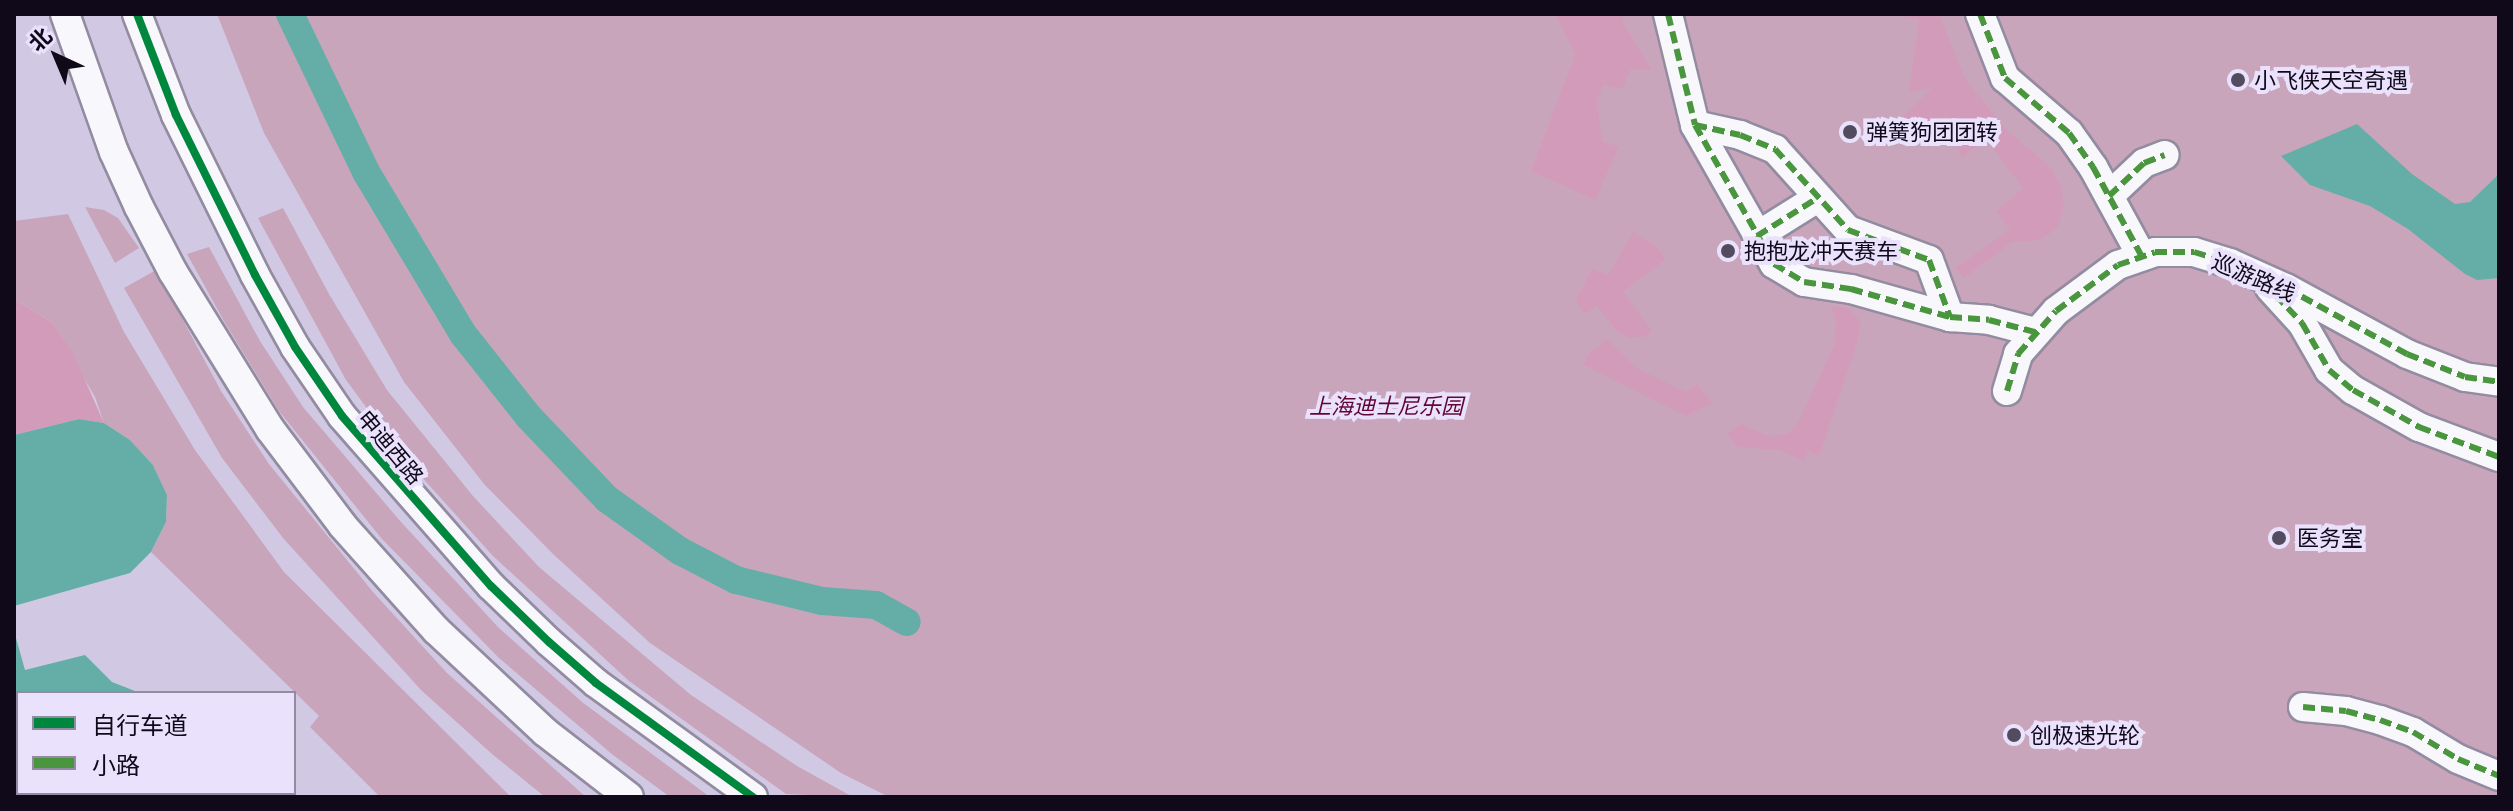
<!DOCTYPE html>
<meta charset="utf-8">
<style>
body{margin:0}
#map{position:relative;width:2513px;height:811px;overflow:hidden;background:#d1c9e4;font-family:"Noto Serif","Noto Sans SC",serif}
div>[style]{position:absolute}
.green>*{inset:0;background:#c9a5bb}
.forest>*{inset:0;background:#d39bba}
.water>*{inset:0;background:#65aea8}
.canal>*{height:28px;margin:-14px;padding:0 14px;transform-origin:14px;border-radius:14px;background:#65aea8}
.roads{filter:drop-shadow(2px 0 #938ca1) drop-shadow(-2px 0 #938ca1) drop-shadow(0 2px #938ca1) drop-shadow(0 -2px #938ca1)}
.minor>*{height:28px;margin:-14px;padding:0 14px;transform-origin:14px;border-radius:14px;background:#f8f7fb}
.quiet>*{height:6px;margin-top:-3px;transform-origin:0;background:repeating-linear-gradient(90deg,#49963e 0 12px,transparent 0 18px)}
.cycleway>*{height:8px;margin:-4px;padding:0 4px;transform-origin:4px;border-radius:4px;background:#00873e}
.dots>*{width:22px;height:22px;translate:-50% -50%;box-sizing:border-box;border:4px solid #eae2fd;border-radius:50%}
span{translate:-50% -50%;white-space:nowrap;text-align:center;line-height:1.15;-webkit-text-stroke:8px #eae2fd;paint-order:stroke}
.poi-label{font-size:22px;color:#0f091a}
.left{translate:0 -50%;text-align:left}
.street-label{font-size:22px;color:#0f091a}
.park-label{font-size:22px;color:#600532;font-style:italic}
.frame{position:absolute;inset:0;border:16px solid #0f091a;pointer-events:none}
.legend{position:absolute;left:16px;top:691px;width:280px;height:104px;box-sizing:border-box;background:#eae2fd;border:2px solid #928ba2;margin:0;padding:10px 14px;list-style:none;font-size:24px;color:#0f091a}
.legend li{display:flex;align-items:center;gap:16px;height:40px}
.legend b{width:40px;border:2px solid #928ba2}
.north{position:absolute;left:16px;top:16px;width:80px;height:80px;-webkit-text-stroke:6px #eae2fd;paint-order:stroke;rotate:316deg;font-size:22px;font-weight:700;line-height:32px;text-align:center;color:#0f091a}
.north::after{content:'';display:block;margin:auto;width:28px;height:36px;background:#0f091a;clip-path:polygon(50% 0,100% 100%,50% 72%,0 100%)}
</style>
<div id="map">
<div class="green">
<i style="clip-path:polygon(217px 14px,2499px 14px,2499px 797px,889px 797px,841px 773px,650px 643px,553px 554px,484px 484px,404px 382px,264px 133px)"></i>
<i style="clip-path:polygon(85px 207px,104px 210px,118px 218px,139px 248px,115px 263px)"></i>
<i style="clip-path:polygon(283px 208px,329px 294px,387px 390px,473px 496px,539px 567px,691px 695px,797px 766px,853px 797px,786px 794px,629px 681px,493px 556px,400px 453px,346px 380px,258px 218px)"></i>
<i style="clip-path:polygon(68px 214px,124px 332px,195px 450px,284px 572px,511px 797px,380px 797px,310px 727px,319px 716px,151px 552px,166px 522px,167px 495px,153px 465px,130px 440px,104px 423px,95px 397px,50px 321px,14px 299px,14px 221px)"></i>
<i style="clip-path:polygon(209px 247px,260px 341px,303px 407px,401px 522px,498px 627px,582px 702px,710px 797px,670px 797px,613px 755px,499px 658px,381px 538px,279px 411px,225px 323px,187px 254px)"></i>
<i style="clip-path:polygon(156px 270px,221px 391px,269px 464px,373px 592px,447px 673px,586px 797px,545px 797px,492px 754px,421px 690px,283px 538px,222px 458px,124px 288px)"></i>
</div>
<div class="forest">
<i style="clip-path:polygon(1555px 14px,1623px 14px,1622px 21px,1652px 70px,1631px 69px,1622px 89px,1603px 85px,1597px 102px,1602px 141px,1619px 147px,1595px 200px,1531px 171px,1575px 54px)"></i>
<i style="clip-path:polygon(1897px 14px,1939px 14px,1966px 80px,2006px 129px,2051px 168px,2061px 187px,2064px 207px,2057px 228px,2040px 240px,2012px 242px,1964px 278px,1955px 268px,2010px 230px,1996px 212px,2023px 188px,1985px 138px,1962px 158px,1947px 116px,1904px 133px,1900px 119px,1932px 88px,1909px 92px,1919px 20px)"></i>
<i style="clip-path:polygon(1633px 232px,1659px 249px,1665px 260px,1623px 292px,1652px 331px,1644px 337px,1630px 338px,1617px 331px,1597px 306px,1586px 314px,1575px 302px,1592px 269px,1608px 275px)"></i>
<i style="clip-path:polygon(14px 299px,50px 321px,73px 353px,104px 423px,79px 419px,14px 435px)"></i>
<i style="clip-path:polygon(1831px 307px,1848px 308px,1860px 321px,1857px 343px,1819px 456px,1808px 451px,1804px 462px,1780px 450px,1737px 447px,1727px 434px,1741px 424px,1768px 436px,1787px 434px,1797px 425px,1834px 346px,1836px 324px)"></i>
<i style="clip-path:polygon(1607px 339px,1636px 368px,1686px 392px,1697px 384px,1712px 403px,1686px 416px,1584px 365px,1588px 354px)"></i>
</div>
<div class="water">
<i style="clip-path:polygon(2357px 124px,2412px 174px,2455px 204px,2470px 202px,2499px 174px,2499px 278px,2477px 280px,2465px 274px,2408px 229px,2370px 206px,2310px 185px,2281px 156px)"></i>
<i style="clip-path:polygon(79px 419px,104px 423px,130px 440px,153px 465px,167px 495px,166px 522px,151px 552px,130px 573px,14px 606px,14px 435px)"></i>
<i style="clip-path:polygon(14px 631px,25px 670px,85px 655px,112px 682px,140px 693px,18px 693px,18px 793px,110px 793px,106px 797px,14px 797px)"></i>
</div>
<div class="canal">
<i style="left:290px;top:14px;width:175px;rotate:64.3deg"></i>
<i style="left:366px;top:172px;width:189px;rotate:59.1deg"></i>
<i style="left:463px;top:334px;width:105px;rotate:51.6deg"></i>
<i style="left:528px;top:416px;width:115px;rotate:46.4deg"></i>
<i style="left:607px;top:499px;width:90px;rotate:35.5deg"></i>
<i style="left:680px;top:551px;width:63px;rotate:27.4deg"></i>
<i style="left:736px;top:580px;width:89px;rotate:13.7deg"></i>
<i style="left:822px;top:601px;width:54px;rotate:4.2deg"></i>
<i style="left:876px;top:605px;width:35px;rotate:29deg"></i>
</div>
<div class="roads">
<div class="minor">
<i style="left:65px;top:14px;width:146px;rotate:70.5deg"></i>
<i style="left:114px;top:152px;width:60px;rotate:65.6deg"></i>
<i style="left:139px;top:207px;width:73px;rotate:62.4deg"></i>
<i style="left:173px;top:272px;width:185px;rotate:58.3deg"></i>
<i style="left:270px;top:429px;width:121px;rotate:53deg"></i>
<i style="left:343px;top:526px;width:140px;rotate:48.2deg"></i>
<i style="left:436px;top:630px;width:149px;rotate:43.1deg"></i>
<i style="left:545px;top:732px;width:106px;rotate:37.7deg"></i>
<i style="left:137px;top:14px;width:108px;rotate:68.9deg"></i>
<i style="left:176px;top:115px;width:178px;rotate:63.7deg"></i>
<i style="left:255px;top:275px;width:82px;rotate:60.9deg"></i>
<i style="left:295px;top:347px;width:83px;rotate:55.7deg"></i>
<i style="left:342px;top:416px;width:226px;rotate:48.8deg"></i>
<i style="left:491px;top:586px;width:81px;rotate:44deg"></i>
<i style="left:549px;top:642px;width:62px;rotate:41.1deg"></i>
<i style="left:596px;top:683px;width:194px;rotate:36deg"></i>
<i style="left:1668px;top:14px;width:114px;rotate:76.3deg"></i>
<i style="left:1695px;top:125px;width:160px;rotate:60.4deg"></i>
<i style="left:1774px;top:264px;width:35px;rotate:31deg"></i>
<i style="left:1804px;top:282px;width:48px;rotate:8.5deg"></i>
<i style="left:1851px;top:289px;width:103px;rotate:15.8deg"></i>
<i style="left:1950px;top:317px;width:39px;rotate:4deg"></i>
<i style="left:1989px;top:320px;width:48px;rotate:14.6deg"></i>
<i style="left:1980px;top:14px;width:69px;rotate:68.7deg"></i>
<i style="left:2005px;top:78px;width:84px;rotate:40.7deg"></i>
<i style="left:2069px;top:133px;width:42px;rotate:54.8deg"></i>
<i style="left:2093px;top:167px;width:102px;rotate:61.4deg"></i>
<i style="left:1695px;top:125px;width:46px;rotate:12.5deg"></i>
<i style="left:1740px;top:135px;width:38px;rotate:22deg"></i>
<i style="left:1775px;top:149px;width:109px;rotate:48deg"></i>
<i style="left:1848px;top:230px;width:86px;rotate:20.3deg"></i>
<i style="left:1929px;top:260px;width:61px;rotate:69.8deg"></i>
<i style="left:2109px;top:196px;width:48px;rotate:-43.3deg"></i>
<i style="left:2144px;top:163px;width:22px;rotate:-21deg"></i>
<i style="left:1757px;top:236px;width:70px;rotate:-32.1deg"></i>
<i style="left:2270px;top:288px;width:47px;rotate:47.6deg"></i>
<i style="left:2302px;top:323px;width:54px;rotate:60.1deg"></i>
<i style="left:2329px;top:370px;width:31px;rotate:40deg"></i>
<i style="left:2353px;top:390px;width:76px;rotate:29.3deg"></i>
<i style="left:2419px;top:427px;width:85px;rotate:20.6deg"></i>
<i style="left:2007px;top:391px;width:39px;rotate:-73deg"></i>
<i style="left:2018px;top:354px;width:57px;rotate:-48.5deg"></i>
<i style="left:2056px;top:311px;width:77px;rotate:-36.6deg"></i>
<i style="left:2118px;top:265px;width:39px;rotate:-19deg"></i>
<i style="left:2155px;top:252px;width:39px"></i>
<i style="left:2194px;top:252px;width:38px;rotate:17deg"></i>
<i style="left:2230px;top:263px;width:61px;rotate:24.1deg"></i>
<i style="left:2286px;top:288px;width:138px;rotate:28.6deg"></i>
<i style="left:2407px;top:354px;width:62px;rotate:21.6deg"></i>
<i style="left:2465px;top:377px;width:34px;rotate:8deg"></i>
<i style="left:2303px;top:707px;width:43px;rotate:5.3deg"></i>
<i style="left:2346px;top:711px;width:35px;rotate:15deg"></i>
<i style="left:2380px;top:720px;width:35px;rotate:20deg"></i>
<i style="left:2413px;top:732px;width:52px;rotate:31deg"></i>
<i style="left:2458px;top:759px;width:44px;rotate:22.5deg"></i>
</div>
</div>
<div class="quiet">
<i style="left:1668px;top:14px;width:114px;rotate:76.3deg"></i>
<i style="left:1695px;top:125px;width:160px;rotate:60.4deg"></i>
<i style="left:1774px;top:264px;width:35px;rotate:31deg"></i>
<i style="left:1804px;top:282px;width:48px;rotate:8.5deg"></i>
<i style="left:1851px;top:289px;width:103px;rotate:15.8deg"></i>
<i style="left:1950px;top:317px;width:39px;rotate:4deg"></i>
<i style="left:1989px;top:320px;width:48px;rotate:14.6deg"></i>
<i style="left:1980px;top:14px;width:69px;rotate:68.7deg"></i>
<i style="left:2005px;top:78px;width:84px;rotate:40.7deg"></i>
<i style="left:2069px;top:133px;width:42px;rotate:54.8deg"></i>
<i style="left:2093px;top:167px;width:102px;rotate:61.4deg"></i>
<i style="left:1695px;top:125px;width:46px;rotate:12.5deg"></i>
<i style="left:1740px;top:135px;width:38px;rotate:22deg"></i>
<i style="left:1775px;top:149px;width:109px;rotate:48deg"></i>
<i style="left:1848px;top:230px;width:86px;rotate:20.3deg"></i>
<i style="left:1929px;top:260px;width:61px;rotate:69.8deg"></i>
<i style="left:2109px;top:196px;width:48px;rotate:-43.3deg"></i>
<i style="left:2144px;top:163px;width:22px;rotate:-21deg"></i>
<i style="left:1757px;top:236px;width:70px;rotate:-32.1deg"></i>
<i style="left:2263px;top:282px;width:57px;rotate:46.4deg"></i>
<i style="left:2302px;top:323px;width:54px;rotate:60.1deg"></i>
<i style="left:2329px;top:370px;width:31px;rotate:40deg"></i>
<i style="left:2353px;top:390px;width:76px;rotate:29.3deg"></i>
<i style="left:2419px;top:427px;width:85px;rotate:20.6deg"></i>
<i style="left:2007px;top:391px;width:39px;rotate:-73deg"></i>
<i style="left:2018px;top:354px;width:57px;rotate:-48.5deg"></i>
<i style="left:2056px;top:311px;width:77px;rotate:-36.6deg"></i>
<i style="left:2118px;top:265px;width:39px;rotate:-19deg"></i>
<i style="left:2155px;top:252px;width:39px"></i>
<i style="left:2194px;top:252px;width:38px;rotate:17deg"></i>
<i style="left:2230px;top:263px;width:61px;rotate:24.1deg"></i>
<i style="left:2286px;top:288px;width:138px;rotate:28.6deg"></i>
<i style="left:2407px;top:354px;width:62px;rotate:21.6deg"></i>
<i style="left:2465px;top:377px;width:34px;rotate:8deg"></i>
<i style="left:2303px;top:707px;width:43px;rotate:5.3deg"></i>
<i style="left:2346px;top:711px;width:35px;rotate:15deg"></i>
<i style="left:2380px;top:720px;width:35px;rotate:20deg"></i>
<i style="left:2413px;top:732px;width:52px;rotate:31deg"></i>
<i style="left:2458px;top:759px;width:44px;rotate:22.5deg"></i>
</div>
<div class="cycleway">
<i style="left:137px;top:14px;width:108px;rotate:68.9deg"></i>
<i style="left:176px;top:115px;width:178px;rotate:63.7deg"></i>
<i style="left:255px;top:275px;width:82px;rotate:60.9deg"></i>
<i style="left:295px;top:347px;width:83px;rotate:55.7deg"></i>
<i style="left:342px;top:416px;width:226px;rotate:48.8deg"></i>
<i style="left:491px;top:586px;width:81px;rotate:44deg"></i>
<i style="left:549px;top:642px;width:62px;rotate:41.1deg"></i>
<i style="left:596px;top:683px;width:194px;rotate:36deg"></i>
</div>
<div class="dots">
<i style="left:2238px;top:80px;background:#534c61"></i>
<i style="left:1850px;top:132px;background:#534c61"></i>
<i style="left:1728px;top:251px;background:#534c61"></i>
<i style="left:2279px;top:538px;background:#534c61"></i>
<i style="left:2014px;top:735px;background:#534c61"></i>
</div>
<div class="poi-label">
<span class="left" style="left:2254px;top:80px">小飞侠天空奇遇</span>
<span class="left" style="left:1866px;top:132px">弹簧狗团团转</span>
<span class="left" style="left:1744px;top:251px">抱抱龙冲天赛车</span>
<span class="left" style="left:2297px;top:538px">医务室</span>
<span class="left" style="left:2030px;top:735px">创极速光轮</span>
</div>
<div class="street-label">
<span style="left:2254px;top:277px;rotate:23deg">巡游路线</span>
<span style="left:391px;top:447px;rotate:50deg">申迪西路</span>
</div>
<div class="park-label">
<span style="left:1386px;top:406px">上海迪士尼乐园</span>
</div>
<div class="frame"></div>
<ul class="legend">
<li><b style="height:10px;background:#00873e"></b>自行车道</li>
<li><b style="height:10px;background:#49963e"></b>小路</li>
</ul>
<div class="north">北</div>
</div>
